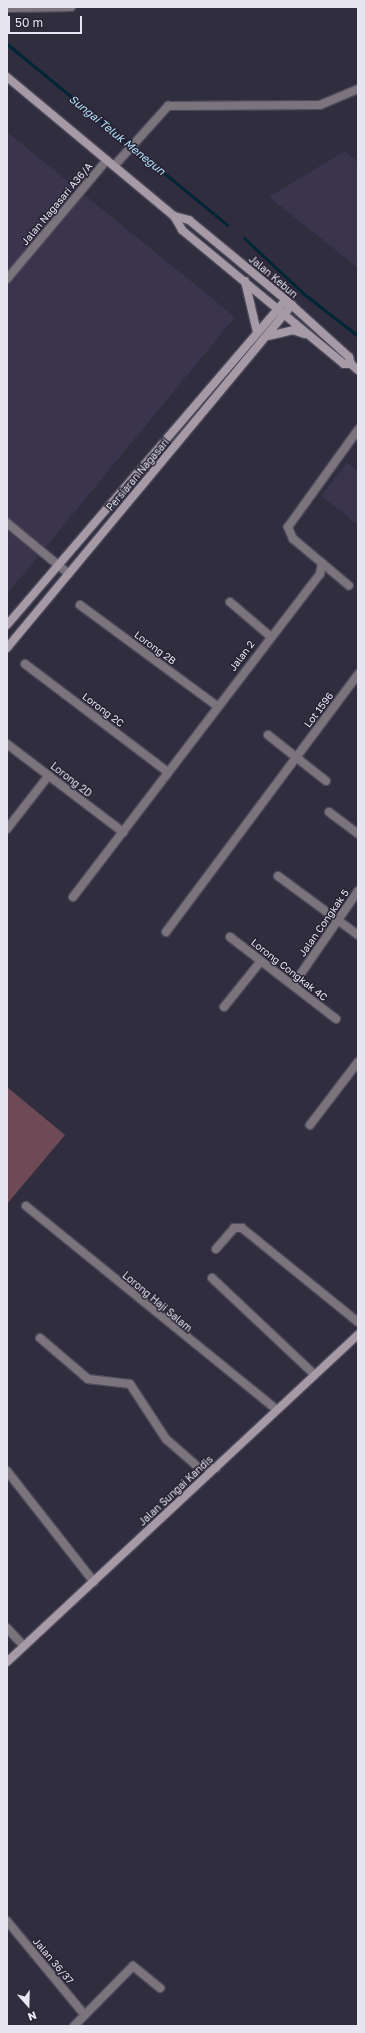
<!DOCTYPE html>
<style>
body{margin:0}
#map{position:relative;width:365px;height:2033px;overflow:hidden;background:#302d3f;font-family:"Golos Text",sans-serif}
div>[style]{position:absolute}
.built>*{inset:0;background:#3a354d}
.green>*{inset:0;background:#6e4956}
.stream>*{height:3px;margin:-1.5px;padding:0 1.5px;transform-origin:1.5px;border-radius:1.5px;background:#002534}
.roads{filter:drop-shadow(1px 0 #4d4a5b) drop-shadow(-1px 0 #4d4a5b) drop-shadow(0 1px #4d4a5b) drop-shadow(0 -1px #4d4a5b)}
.street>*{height:8px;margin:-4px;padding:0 4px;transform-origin:4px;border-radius:4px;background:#7c747c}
.secondary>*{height:8px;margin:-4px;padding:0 4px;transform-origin:4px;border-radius:4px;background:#a69aa6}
span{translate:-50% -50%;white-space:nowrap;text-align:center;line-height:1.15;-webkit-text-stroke:3px #272334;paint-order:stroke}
.street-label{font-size:10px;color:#e7e5f1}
.water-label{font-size:11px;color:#b2e0f7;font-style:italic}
.frame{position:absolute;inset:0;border:8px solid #e7e5f1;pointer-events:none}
.north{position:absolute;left:8px;top:1985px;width:40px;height:40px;-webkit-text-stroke:3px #272334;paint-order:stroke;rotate:160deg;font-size:11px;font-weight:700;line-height:16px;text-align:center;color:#e7e5f1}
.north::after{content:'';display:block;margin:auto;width:14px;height:18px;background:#e7e5f1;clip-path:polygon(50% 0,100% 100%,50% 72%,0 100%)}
.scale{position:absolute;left:8px;top:16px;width:74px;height:18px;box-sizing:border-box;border:2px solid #e7e5f1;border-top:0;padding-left:5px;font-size:12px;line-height:14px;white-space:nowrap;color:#e7e5f1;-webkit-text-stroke:3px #272334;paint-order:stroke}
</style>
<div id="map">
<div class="built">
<i style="clip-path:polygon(7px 132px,235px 317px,7px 594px)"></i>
<i style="clip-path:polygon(345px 151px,358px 162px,358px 268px,269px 197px)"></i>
<i style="clip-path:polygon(347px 463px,358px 471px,358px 525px,321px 496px)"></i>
</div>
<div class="green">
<i style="clip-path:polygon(7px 1087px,65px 1135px,7px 1204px)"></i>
</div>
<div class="stream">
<i style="left:7px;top:44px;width:285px;rotate:39.4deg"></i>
<i style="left:244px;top:238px;width:82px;rotate:43deg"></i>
<i style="left:304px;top:294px;width:68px;rotate:37.9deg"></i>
</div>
<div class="roads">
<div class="street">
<i style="left:7px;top:8px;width:64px;rotate:-0.9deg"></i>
<i style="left:114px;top:166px;width:81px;rotate:-48deg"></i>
<i style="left:168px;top:106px;width:152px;rotate:-0.4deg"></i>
<i style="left:320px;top:105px;width:41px;rotate:-22.8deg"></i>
<i style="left:7px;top:279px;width:155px;rotate:-50deg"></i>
<i style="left:7px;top:523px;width:80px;rotate:39.4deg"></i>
<i style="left:322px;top:563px;width:35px;rotate:40deg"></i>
<i style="left:230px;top:602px;width:52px;rotate:40.4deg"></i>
<i style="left:80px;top:605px;width:170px;rotate:36.4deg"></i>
<i style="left:25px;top:664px;width:179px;rotate:37.1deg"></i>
<i style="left:268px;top:735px;width:74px;rotate:38.4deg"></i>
<i style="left:7px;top:744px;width:146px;rotate:37.2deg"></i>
<i style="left:329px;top:812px;width:36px;rotate:37deg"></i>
<i style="left:7px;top:829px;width:68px;rotate:-52.1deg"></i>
<i style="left:278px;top:876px;width:99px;rotate:36.4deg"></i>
<i style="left:73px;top:897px;width:407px;rotate:-52.6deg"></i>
<i style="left:320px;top:574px;width:11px;rotate:-80deg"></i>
<i style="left:322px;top:563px;width:38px;rotate:-140deg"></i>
<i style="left:293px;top:539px;width:13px;rotate:-113deg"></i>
<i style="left:288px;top:527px;width:120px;rotate:-54.2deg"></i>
<i style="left:166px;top:932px;width:322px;rotate:-53.3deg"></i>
<i style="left:230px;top:937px;width:134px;rotate:37.7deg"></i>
<i style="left:293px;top:985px;width:114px;rotate:-55.3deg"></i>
<i style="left:224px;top:1007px;width:59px;rotate:-51.2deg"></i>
<i style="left:310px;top:1125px;width:79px;rotate:-52.7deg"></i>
<i style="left:26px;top:1206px;width:323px;rotate:39.1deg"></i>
<i style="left:216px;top:1249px;width:28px;rotate:-49deg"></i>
<i style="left:234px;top:1228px;width:8px"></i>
<i style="left:242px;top:1228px;width:149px;rotate:39deg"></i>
<i style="left:212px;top:1278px;width:141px;rotate:43.3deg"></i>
<i style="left:40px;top:1338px;width:63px;rotate:40.5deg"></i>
<i style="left:88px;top:1379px;width:42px;rotate:6.8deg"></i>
<i style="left:130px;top:1384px;width:66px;rotate:56.8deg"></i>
<i style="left:166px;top:1439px;width:43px;rotate:41.2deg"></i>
<i style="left:198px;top:1467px;width:18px;rotate:3deg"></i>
<i style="left:7px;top:1471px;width:141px;rotate:51.9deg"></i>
<i style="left:7px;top:1628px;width:25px;rotate:47deg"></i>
<i style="left:7px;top:1921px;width:121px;rotate:50.4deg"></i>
<i style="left:74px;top:2026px;width:84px;rotate:-45.5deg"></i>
<i style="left:133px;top:1966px;width:35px;rotate:39deg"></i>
</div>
<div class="secondary">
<i style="left:7px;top:77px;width:217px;rotate:39.8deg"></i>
<i style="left:174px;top:216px;width:16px;rotate:60deg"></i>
<i style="left:182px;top:230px;width:210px;rotate:39.6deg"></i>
<i style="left:344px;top:364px;width:7px"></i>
<i style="left:174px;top:216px;width:16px;rotate:15deg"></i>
<i style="left:189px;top:220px;width:126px;rotate:39.5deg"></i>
<i style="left:286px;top:300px;width:85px;rotate:42.1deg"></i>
<i style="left:349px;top:357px;width:7px;rotate:74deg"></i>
<i style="left:351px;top:364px;width:9px;rotate:41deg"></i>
<i style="left:245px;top:281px;width:52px;rotate:76.8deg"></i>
<i style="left:268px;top:336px;width:26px;rotate:-13deg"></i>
<i style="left:293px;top:330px;width:12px;rotate:20deg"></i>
<i style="left:7px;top:625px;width:428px;rotate:-49.4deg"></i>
<i style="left:7px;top:648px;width:446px;rotate:-50.3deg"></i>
<i style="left:7px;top:1662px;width:480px;rotate:-43deg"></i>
</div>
</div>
<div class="street-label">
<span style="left:57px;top:204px;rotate:-50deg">Jalan Nagasari A36/A</span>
<span style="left:273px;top:277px;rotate:40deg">Jalan Kebun</span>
<span style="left:138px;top:475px;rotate:-50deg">Persiaran Nagasari</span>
<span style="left:155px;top:648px;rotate:36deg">Lorong 2B</span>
<span style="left:242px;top:656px;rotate:-53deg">Jalan 2</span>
<span style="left:103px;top:710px;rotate:37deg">Lorong 2C</span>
<span style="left:319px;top:710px;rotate:-53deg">Lot 1596</span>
<span style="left:71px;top:780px;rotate:38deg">Lorong 2D</span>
<span style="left:324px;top:923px;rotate:-55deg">Jalan Congkak 5</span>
<span style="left:289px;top:970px;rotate:38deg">Lorong Congkak 4C</span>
<span style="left:157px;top:1302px;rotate:40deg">Lorong Haji Salam</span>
<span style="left:176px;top:1491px;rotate:-43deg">Jalan Sungai Kandis</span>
<span style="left:53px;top:1961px;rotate:50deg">Jalan 36/37</span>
</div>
<div class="water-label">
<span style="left:117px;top:135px;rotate:39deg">Sungai Teluk Menegun</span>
</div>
<div class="frame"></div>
<div class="north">N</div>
<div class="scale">50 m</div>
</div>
